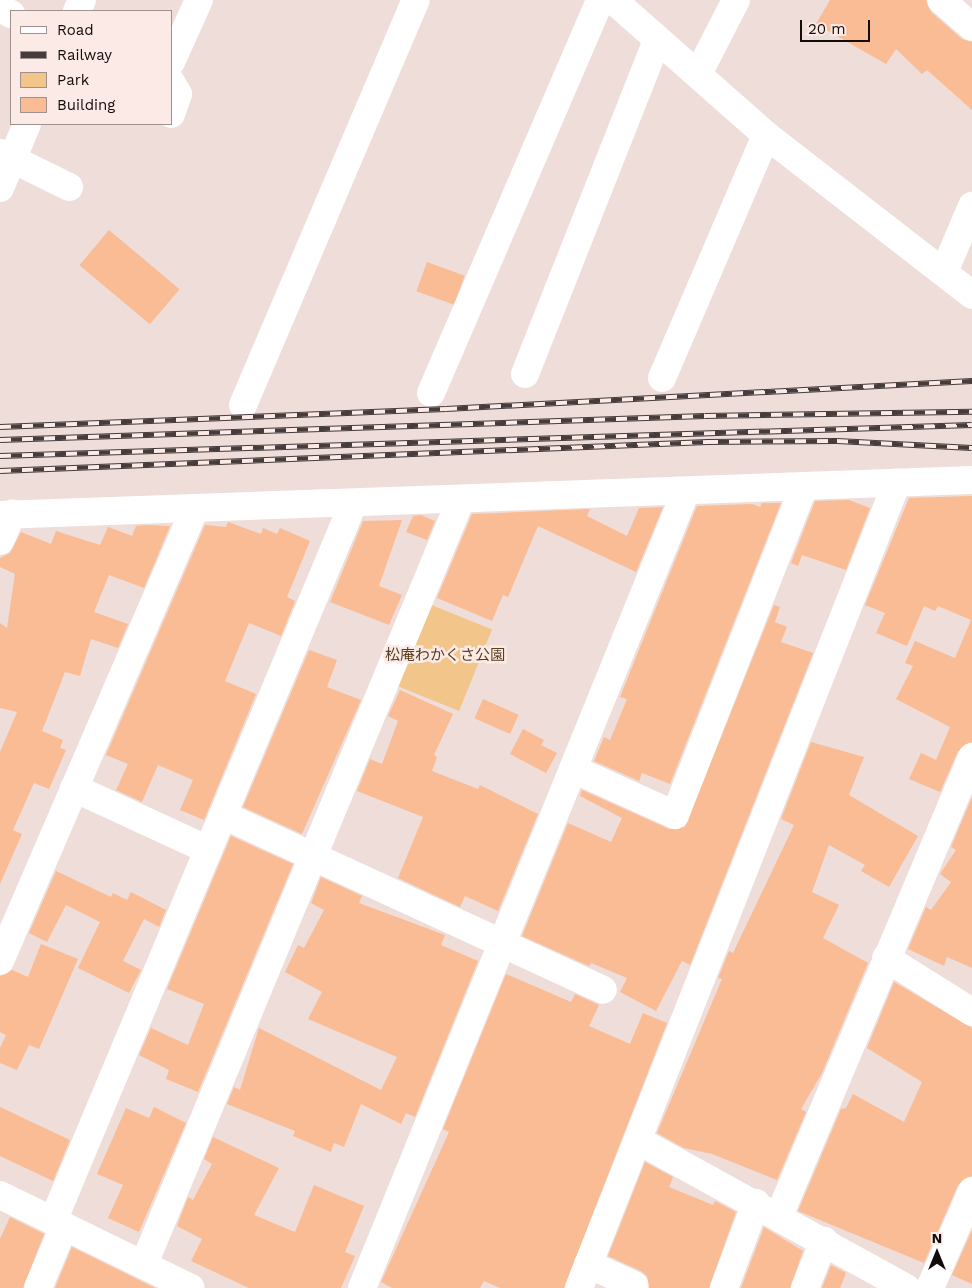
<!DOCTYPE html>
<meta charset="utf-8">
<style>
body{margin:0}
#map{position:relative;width:972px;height:1288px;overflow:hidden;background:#eeddd9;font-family:"Work Sans","Noto Sans JP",sans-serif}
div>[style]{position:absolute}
.green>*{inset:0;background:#f2c58a;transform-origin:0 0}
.building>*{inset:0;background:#fabc94;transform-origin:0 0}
.minor>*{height:28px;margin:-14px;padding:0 14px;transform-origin:14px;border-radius:14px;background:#fff}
.rail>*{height:5.5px;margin-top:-2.75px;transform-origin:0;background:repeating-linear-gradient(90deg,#fceae6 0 11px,#453c3b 0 22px);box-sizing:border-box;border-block:1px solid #453c3b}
span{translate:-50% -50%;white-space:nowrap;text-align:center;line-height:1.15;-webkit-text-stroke:5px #fceae6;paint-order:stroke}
.park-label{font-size:15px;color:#574020}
.legend{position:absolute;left:10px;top:10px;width:162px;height:115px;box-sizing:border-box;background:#fceae6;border:1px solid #9e918e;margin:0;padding:6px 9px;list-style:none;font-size:15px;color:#120c0b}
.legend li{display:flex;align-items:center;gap:10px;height:25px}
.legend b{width:25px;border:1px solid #9e918e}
.north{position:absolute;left:912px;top:1228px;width:50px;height:50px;-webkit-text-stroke:4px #fceae6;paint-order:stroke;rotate:0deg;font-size:14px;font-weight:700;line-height:20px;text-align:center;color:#120c0b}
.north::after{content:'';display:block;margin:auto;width:18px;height:22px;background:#120c0b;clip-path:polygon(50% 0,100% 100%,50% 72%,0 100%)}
.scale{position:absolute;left:800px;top:20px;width:70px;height:22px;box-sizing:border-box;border:2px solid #120c0b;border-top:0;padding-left:6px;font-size:15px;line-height:18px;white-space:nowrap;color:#120c0b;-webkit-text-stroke:4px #fceae6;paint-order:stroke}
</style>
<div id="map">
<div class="green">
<i style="left:429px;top:604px;width:68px;height:88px;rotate:22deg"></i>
</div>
<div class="building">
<i style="clip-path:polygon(830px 0,926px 0,931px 12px,962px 39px,972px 42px,972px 110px,927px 70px,922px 74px,896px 49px,886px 64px,816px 24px)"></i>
<i style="left:109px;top:230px;width:92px;height:46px;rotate:40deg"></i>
<i style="left:427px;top:262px;width:40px;height:31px;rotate:20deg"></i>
<i style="clip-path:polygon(972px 496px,972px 742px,958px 751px,940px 792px,909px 779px,921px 753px,936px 760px,950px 727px,896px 699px,913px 666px,905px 663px,915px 641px,955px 658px,971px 620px,938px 606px,935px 611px,924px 606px,907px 646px,876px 633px,885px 613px,865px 605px,909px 498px)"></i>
<i style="clip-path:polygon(849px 500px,870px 508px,846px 570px,802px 555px,798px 566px,791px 563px,815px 501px)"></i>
<i style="clip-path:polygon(762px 503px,781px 503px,670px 784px,642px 773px,639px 781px,594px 761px,604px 737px,610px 740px,627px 699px,620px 697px,697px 506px,752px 504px,760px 507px)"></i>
<i style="clip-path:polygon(663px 507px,636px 572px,538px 526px,508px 597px,503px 595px,492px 621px,437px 598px,472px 514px,590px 509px,587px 516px,627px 536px,639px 508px)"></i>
<i style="clip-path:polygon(421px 515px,435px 521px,427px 540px,406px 532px,413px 516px)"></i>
<i style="clip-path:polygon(402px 520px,379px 586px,402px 595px,389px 625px,330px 602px,363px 521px)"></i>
<i style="clip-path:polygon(228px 522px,261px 534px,263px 528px,277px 534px,280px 528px,310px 541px,287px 597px,295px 601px,281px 636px,249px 623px,225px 681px,256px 694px,204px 820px,180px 810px,193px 780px,158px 765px,142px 802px,116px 790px,128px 764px,106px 755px,205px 525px,226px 527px)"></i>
<i style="clip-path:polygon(146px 525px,170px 526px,144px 588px,109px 575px,94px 612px,128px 624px,118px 648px,91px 639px,80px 676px,65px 672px,42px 731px,63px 740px,60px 748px,66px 750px,49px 789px,34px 783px,13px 830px,22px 834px,0 884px,0 752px,17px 712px,0 708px,0 623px,7px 628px,15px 574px,0 567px,0 558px,10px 553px,21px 532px,51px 544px,56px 531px,100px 545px,108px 527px,132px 536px,136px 526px)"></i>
<i style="clip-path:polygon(774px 605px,780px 607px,775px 622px,787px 627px,781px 642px,813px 653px,690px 965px,682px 961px,656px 1011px,620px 992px,627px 978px,591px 963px,589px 966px,522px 936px,568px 823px,611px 842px,622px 818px,580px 796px,582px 790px,669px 829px,685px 827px)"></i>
<i style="clip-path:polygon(309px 650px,337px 660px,327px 687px,361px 700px,302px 834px,243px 807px)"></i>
<i style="clip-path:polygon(400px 690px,453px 714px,434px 755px,437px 757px,432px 771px,478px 789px,480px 785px,538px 814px,498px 911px,465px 896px,460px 907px,398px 878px,423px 817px,357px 791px,370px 759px,382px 764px,398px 721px,388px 716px)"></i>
<i style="left:483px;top:699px;width:39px;height:21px;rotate:24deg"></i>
<i style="clip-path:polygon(523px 729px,544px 740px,541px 745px,557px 753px,546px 773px,510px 754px)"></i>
<i style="clip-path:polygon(811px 742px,864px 757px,849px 795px,918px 836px,889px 887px,861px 871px,865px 865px,829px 845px,812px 892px,839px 905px,823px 938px,868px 963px,822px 1073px,801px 1109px,806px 1112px,777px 1180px,712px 1154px,684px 1148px,657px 1133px,722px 979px,718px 978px,729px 951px,733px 953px,794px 825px,781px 819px)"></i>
<i style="clip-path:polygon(972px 797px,972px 968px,947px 957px,944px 966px,908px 949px,926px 907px,931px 910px,951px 882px,940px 874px,956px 850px,951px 847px)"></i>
<i style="clip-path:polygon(231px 836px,293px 864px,198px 1092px,166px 1079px,169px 1070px,139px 1055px,151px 1028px,188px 1045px,204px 1004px,167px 989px)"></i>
<i style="clip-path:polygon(56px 871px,111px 897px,113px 893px,127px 900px,131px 892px,166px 910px,159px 927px,144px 919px,123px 961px,141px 970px,129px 993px,78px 968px,100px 922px,66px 905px,47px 942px,29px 933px)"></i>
<i style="clip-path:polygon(321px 877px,362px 896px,359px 903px,445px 935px,441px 945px,478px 961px,415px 1117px,406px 1113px,401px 1124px,361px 1104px,344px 1147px,334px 1143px,331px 1152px,293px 1136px,295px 1131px,227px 1104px,234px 1087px,240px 1090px,259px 1028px,381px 1090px,397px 1057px,308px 1019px,322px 992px,285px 972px,298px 945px,304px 948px,324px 910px,311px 903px)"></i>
<i style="clip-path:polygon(41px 944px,78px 959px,39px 1049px,29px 1045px,17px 1070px,0 1063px,0 1048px,6px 1035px,0 1032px,0 976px,12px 970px,28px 977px)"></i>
<i style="clip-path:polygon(506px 974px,571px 1002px,575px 994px,599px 1005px,589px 1026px,630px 1044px,643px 1013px,667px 1023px,564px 1288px,500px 1288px,484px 1281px,480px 1288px,392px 1288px,381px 1282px,449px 1132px,443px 1129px)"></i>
<i style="clip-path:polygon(894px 982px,972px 1028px,972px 1176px,958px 1185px,924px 1263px,798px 1211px,841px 1109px,846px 1108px,853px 1094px,904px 1122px,922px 1082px,867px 1048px)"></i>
<i style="clip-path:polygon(0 1107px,70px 1140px,53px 1181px,0 1156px)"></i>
<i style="clip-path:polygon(154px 1107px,186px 1123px,139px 1232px,108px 1218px,123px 1185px,97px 1174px,126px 1108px,149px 1118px)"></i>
<i style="clip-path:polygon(213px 1137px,279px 1168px,254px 1215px,295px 1232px,314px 1185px,364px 1206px,345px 1252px,355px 1256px,341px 1288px,249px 1288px,191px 1261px,202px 1239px,177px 1226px,188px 1197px,193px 1200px,212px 1164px,204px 1159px)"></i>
<i style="clip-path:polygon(645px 1162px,673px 1177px,669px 1187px,713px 1205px,715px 1201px,736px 1212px,709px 1288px,649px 1288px,647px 1276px,641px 1271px,608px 1256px)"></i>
<i style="clip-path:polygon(10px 1217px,44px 1234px,23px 1288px,0 1288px,0 1239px)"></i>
<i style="clip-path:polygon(764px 1227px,803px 1251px,790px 1288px,741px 1288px)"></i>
<i style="clip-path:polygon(972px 1230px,972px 1284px,952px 1275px)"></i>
<i style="clip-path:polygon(72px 1247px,155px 1288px,55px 1288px)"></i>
<i style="clip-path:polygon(831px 1265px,846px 1273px,840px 1288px,822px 1288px)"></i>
</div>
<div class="minor">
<i style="left:613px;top:0;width:204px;rotate:41.4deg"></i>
<i style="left:766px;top:135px;width:261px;rotate:37.8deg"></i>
<i style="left:941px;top:0;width:41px;rotate:41.1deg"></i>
<i style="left:0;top:8px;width:13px;rotate:29deg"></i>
<i style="left:77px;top:11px;width:12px;rotate:-66deg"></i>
<i style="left:171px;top:62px;width:68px;rotate:-65.7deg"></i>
<i style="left:698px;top:74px;width:83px;rotate:-62.8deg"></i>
<i style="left:171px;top:82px;width:14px;rotate:60deg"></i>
<i style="left:178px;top:94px;width:21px;rotate:109deg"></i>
<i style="left:0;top:153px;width:77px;rotate:26.2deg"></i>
<i style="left:0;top:188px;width:69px;rotate:-67.1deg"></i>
<i style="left:944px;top:272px;width:72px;rotate:-67deg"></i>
<i style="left:525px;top:374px;width:359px;rotate:-68.4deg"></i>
<i style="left:662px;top:378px;width:264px;rotate:-66.8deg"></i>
<i style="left:431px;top:393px;width:428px;rotate:-66.7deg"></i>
<i style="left:243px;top:405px;width:440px;rotate:-66.9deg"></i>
<i style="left:0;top:515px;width:973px;rotate:-2.06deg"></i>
<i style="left:0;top:541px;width:30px;rotate:-66deg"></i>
<i style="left:573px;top:769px;width:112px;rotate:24.3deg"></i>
<i style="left:675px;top:815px;width:353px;rotate:-68.6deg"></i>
<i style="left:74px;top:788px;width:148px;rotate:24.8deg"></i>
<i style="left:223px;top:815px;width:418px;rotate:24.7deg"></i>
<i style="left:886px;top:958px;width:102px;rotate:32.1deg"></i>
<i style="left:0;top:961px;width:493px;rotate:-66.7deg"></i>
<i style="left:639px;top:1141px;width:305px;rotate:28.8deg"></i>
<i style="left:0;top:1195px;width:212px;rotate:26deg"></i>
<i style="left:779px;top:1216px;width:498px;rotate:-67.2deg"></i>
<i style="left:53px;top:1221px;width:777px;rotate:-67.3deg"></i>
<i style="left:144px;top:1264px;width:828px;rotate:-67.49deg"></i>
<i style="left:588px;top:1264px;width:51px;rotate:24.5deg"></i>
<i style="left:38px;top:1288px;width:67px;rotate:-67.2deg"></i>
<i style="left:362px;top:1288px;width:860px;rotate:-67.88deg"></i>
<i style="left:579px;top:1288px;width:866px;rotate:-68.47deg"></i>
<i style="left:724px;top:1288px;width:91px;rotate:-69.4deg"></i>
<i style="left:805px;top:1288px;width:51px;rotate:-68deg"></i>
<i style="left:930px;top:1288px;width:106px;rotate:-66.6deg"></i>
</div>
<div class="rail">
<i style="left:0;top:427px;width:446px;rotate:-2.3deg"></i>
<i style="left:446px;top:409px;width:527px;rotate:-3.05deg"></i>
<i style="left:0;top:440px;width:705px;rotate:-1.95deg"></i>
<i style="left:705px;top:416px;width:267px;rotate:-0.9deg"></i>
<i style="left:0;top:456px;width:972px;rotate:-1.83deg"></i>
<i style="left:0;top:471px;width:708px;rotate:-2.35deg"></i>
<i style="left:707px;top:442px;width:130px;rotate:-0.4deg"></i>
<i style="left:837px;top:441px;width:135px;rotate:3deg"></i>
</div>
<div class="park-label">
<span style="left:445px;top:656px">松庵わかくさ公園</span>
</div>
<ul class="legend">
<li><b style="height:6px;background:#fff"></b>Road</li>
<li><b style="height:6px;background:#453c3b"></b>Railway</li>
<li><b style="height:14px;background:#f2c58a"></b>Park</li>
<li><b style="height:14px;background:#fabc94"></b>Building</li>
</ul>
<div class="north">N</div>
<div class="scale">20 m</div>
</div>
